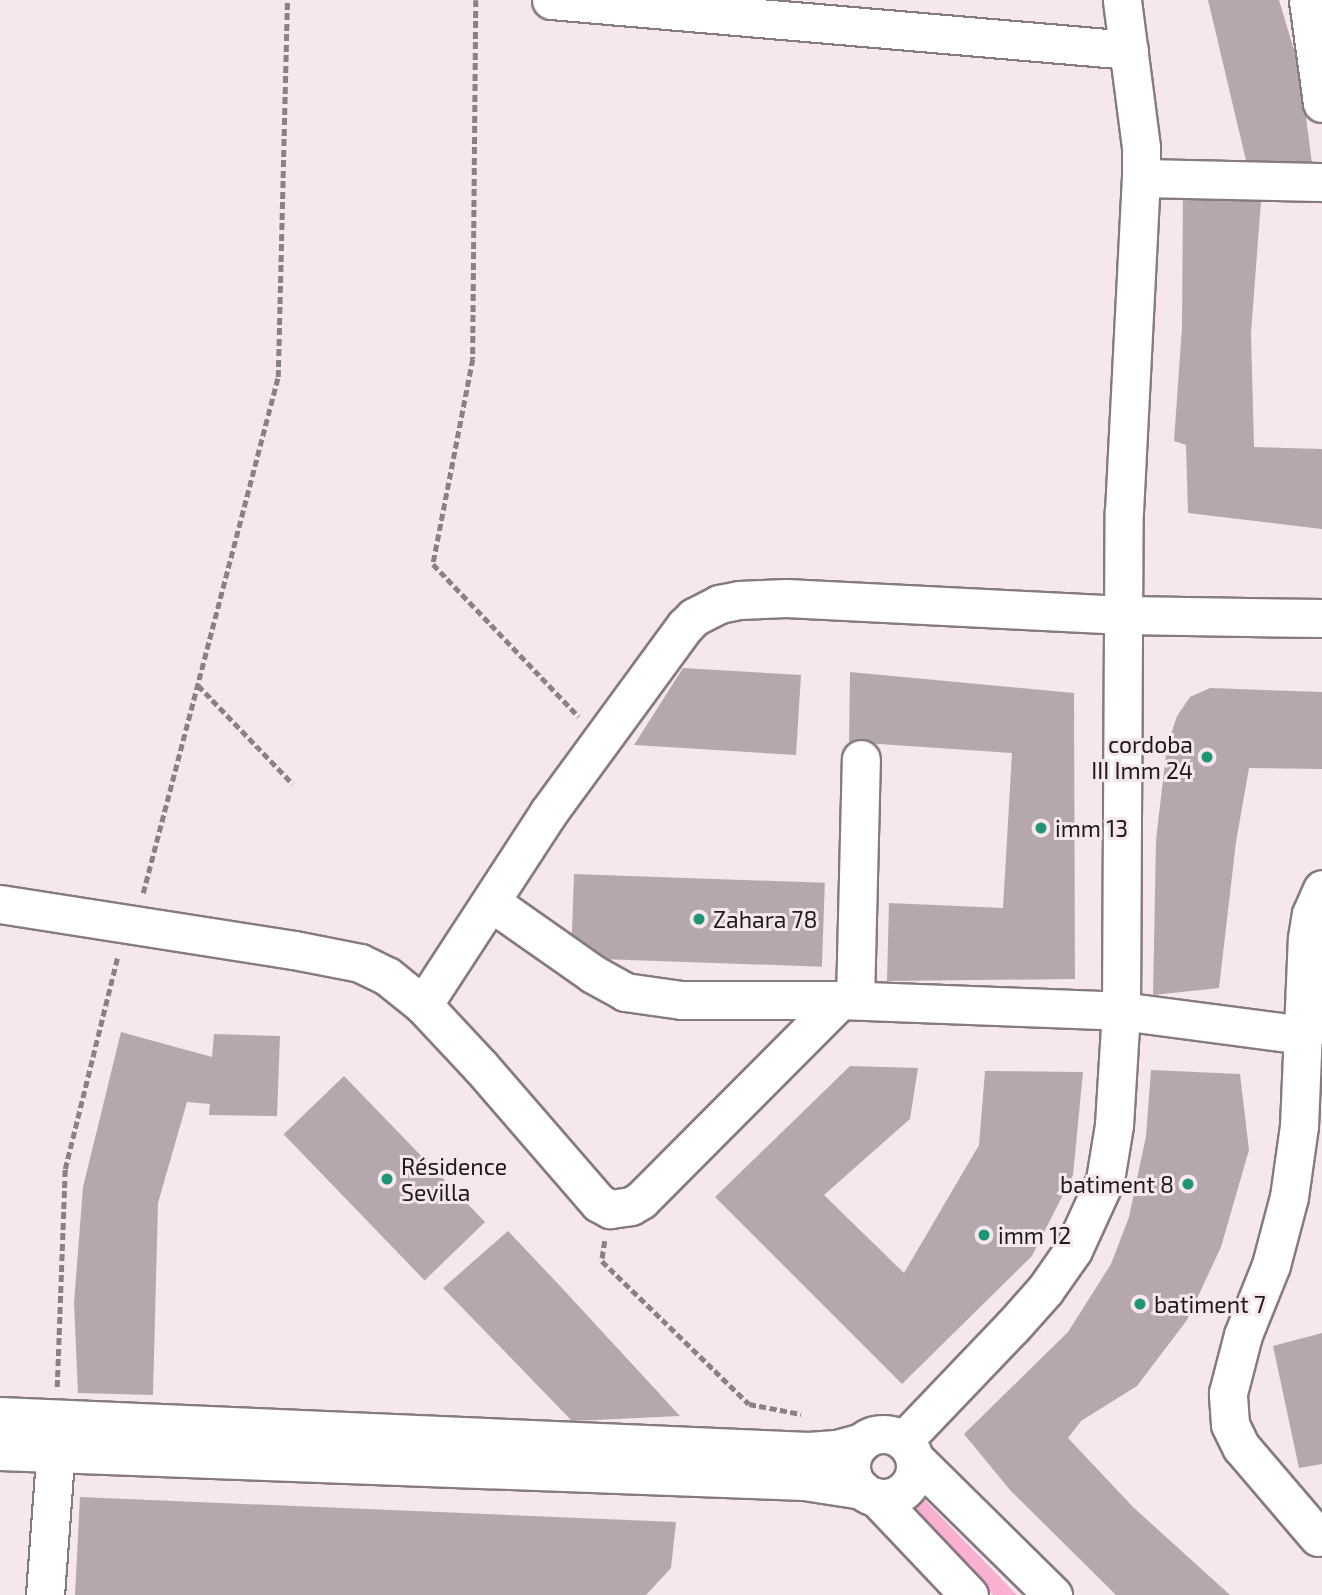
<!DOCTYPE html>
<meta charset="utf-8">
<style>
body{margin:0}
#map{position:relative;width:1322px;height:1595px;overflow:hidden;background:#f6e7ed;font-family:"Exo 2",sans-serif}
div>[style]{position:absolute}
.green>*{inset:0;background:#fab0d0}
.building>*{inset:0;background:#b5a8ad;transform-origin:0 0}
.path>*{height:4.5px;margin-top:-2.25px;transform-origin:0;background:repeating-linear-gradient(90deg,#8b8185 0 7px,transparent 0 10.5px)}
.roads{filter:drop-shadow(2px 0 #877a80) drop-shadow(-2px 0 #877a80) drop-shadow(0 2px #877a80) drop-shadow(0 -2px #877a80)}
.minor>*{height:37px;margin:-18.5px;padding:0 18.5px;transform-origin:18.5px;border-radius:18.5px;background:#fff}
.minor>.ring{margin:-18.5px;padding:0;box-sizing:content-box;background:none;border:37px solid #fff;border-radius:50%}
.dots>*{width:19px;height:19px;translate:-50% -50%;box-sizing:border-box;border:4px solid #f6e7ed;border-radius:50%}
span{translate:-50% -50%;white-space:nowrap;text-align:center;line-height:1.15;-webkit-text-stroke:6px #f6e7ed;paint-order:stroke}
.poi-label{font-size:23px;color:#1e191b}
.right{translate:-100% -50%;text-align:right}
.left{translate:0 -50%;text-align:left}
</style>
<div id="map">
<div class="green">
<i style="clip-path:polygon(911px 1494px,920px 1495px,1017px 1595px,993px 1595px,906px 1507px,905px 1499px)"></i>
</div>
<div class="building">
<i style="clip-path:polygon(1208px 0,1279px 0,1300px 70px,1313px 172px,1248px 169px)"></i>
<i style="clip-path:polygon(1183px 185px,1262px 188px,1251px 333px,1254px 447px,1322px 449px,1322px 529px,1188px 513px,1186px 445px,1174px 441px,1182px 327px)"></i>
<i style="clip-path:polygon(683px 668px,801px 675px,796px 755px,634px 745px)"></i>
<i style="clip-path:polygon(850px 672px,1074px 693px,1075px 979px,887px 981px,889px 903px,1003px 908px,1012px 753px,849px 742px)"></i>
<i style="clip-path:polygon(1210px 688px,1322px 692px,1322px 769px,1249px 768px,1236px 842px,1219px 988px,1153px 995px,1156px 840px,1167px 746px,1177px 716px,1190px 697px)"></i>
<i style="left:574px;top:874px;width:251px;height:84px;rotate:2deg"></i>
<i style="clip-path:polygon(121px 1032px,212px 1057px,214px 1034px,280px 1036px,277px 1116px,209px 1115px,210px 1104px,187px 1102px,158px 1203px,153px 1395px,78px 1393px,74px 1303px,83px 1187px)"></i>
<i style="clip-path:polygon(850px 1066px,918px 1068px,910px 1119px,824px 1195px,904px 1273px,979px 1145px,985px 1071px,1083px 1072px,1073px 1175px,1032px 1256px,902px 1384px,715px 1197px)"></i>
<i style="clip-path:polygon(1151px 1070px,1240px 1074px,1249px 1150px,1221px 1247px,1187px 1320px,1137px 1386px,1081px 1421px,1068px 1438px,1133px 1507px,1230px 1595px,1116px 1595px,1010px 1490px,964px 1434px,1068px 1332px,1111px 1264px,1129px 1217px,1146px 1136px)"></i>
<i style="left:344px;top:1076px;width:203px;height:84px;rotate:46deg"></i>
<i style="clip-path:polygon(508px 1231px,561px 1287px,680px 1416px,572px 1421px,443px 1288px)"></i>
<i style="clip-path:polygon(1322px 1333px,1322px 1464px,1299px 1468px,1273px 1346px)"></i>
<i style="clip-path:polygon(80px 1497px,676px 1522px,671px 1568px,646px 1595px,75px 1595px)"></i>
</div>
<div class="path">
<i style="left:476px;top:0;width:359px;rotate:90.5deg"></i>
<i style="left:473px;top:359px;width:209px;rotate:101deg"></i>
<i style="left:433px;top:564px;width:211px;rotate:46.3deg"></i>
<i style="left:198px;top:685px;width:137px;rotate:46.2deg"></i>
<i style="left:143px;top:893px;width:533px;rotate:-75.34deg"></i>
<i style="left:278px;top:377px;width:377px;rotate:-88.6deg"></i>
<i style="left:605px;top:1241px;width:20px;rotate:99deg"></i>
<i style="left:602px;top:1261px;width:205px;rotate:44.2deg"></i>
<i style="left:749px;top:1404px;width:53px;rotate:10.9deg"></i>
<i style="left:57px;top:1387px;width:218px;rotate:-87.9deg"></i>
<i style="left:65px;top:1169px;width:220px;rotate:-76.1deg"></i>
</div>
<div class="roads">
<div class="minor">
<i style="left:551px;top:0;width:580px;rotate:4.94deg"></i>
<i style="left:1308px;top:0;width:104px;rotate:82.3deg"></i>
<i style="left:1141px;top:178px;width:181px;rotate:1.3deg"></i>
<i style="left:492px;top:903px;width:123px;rotate:35.1deg"></i>
<i style="left:593px;top:974px;width:37px;rotate:29deg"></i>
<i style="left:625px;top:992px;width:57px;rotate:8.1deg"></i>
<i style="left:681px;top:1000px;width:159px"></i>
<i style="left:0;top:904px;width:298px;rotate:8.9deg"></i>
<i style="left:294px;top:950px;width:67px;rotate:11.1deg"></i>
<i style="left:360px;top:963px;width:30px;rotate:26deg"></i>
<i style="left:387px;top:976px;width:46px;rotate:38.9deg"></i>
<i style="left:423px;top:1005px;width:85px;rotate:46.9deg"></i>
<i style="left:481px;top:1067px;width:180px;rotate:49.1deg"></i>
<i style="left:599px;top:1203px;width:13px;rotate:29deg"></i>
<i style="left:610px;top:1209px;width:21px;rotate:-8deg"></i>
<i style="left:631px;top:1206px;width:12px;rotate:-31deg"></i>
<i style="left:641px;top:1200px;width:282px;rotate:-45.1deg"></i>
<i style="left:840px;top:1000px;width:281px;rotate:2.2deg"></i>
<i style="left:1121px;top:1011px;width:185px;rotate:7.5deg"></i>
<i style="left:855px;top:1000px;width:241px;rotate:-88.6deg"></i>
<i style="left:423px;top:1005px;width:229px;rotate:-56.9deg"></i>
<i style="left:548px;top:813px;width:232px;rotate:-53.8deg"></i>
<i style="left:685px;top:626px;width:13px;rotate:-45deg"></i>
<i style="left:694px;top:617px;width:28px;rotate:-27deg"></i>
<i style="left:719px;top:604px;width:20px;rotate:-11deg"></i>
<i style="left:739px;top:600px;width:47px;rotate:-2.4deg"></i>
<i style="left:786px;top:598px;width:338px;rotate:2.9deg"></i>
<i style="left:1124px;top:615px;width:198px;rotate:0.9deg"></i>
<i style="left:0;top:1416px;width:809px;rotate:2.48deg"></i>
<i style="left:808px;top:1451px;width:28px;rotate:-4deg"></i>
<i style="left:836px;top:1449px;width:27px;rotate:-15deg"></i>
<i class="ring" style="left:851px;top:1434px;width:27px;height:27px"></i>
<i style="left:903px;top:1441px;width:159px;rotate:-46.3deg"></i>
<i style="left:1013px;top:1326px;width:48px;rotate:-48.4deg"></i>
<i style="left:1045px;top:1290px;width:49px;rotate:-55deg"></i>
<i style="left:1073px;top:1250px;width:77px;rotate:-65.4deg"></i>
<i style="left:1105px;top:1180px;width:56px;rotate:-80.7deg"></i>
<i style="left:1114px;top:1125px;width:114px;rotate:-86.5deg"></i>
<i style="left:1121px;top:1011px;width:499px;rotate:-89.7deg"></i>
<i style="left:1124px;top:512px;width:334px;rotate:-87.1deg"></i>
<i style="left:1141px;top:178px;width:31px;rotate:-90deg"></i>
<i style="left:1141px;top:147px;width:148px;rotate:-97.4deg"></i>
<i style="left:0;top:1451px;width:805px;rotate:2.14deg"></i>
<i style="left:804px;top:1481px;width:59px;rotate:8.8deg"></i>
<i style="left:915px;top:1459px;width:194px;rotate:44.6deg"></i>
<i style="left:876px;top:1497px;width:135px;rotate:46.5deg"></i>
<i style="left:1318px;top:1537px;width:118px;rotate:-130.5deg"></i>
<i style="left:1241px;top:1447px;width:25px;rotate:-116deg"></i>
<i style="left:1230px;top:1424px;width:31px;rotate:-94deg"></i>
<i style="left:1228px;top:1393px;width:60px;rotate:-75.5deg"></i>
<i style="left:1243px;top:1335px;width:75px;rotate:-68.2deg"></i>
<i style="left:1271px;top:1265px;width:70px;rotate:-75.2deg"></i>
<i style="left:1289px;top:1197px;width:72px;rotate:-82deg"></i>
<i style="left:1299px;top:1126px;width:188px;rotate:-87.6deg"></i>
<i style="left:1307px;top:938px;width:24px;rotate:-81deg"></i>
<i style="left:1311px;top:914px;width:27px;rotate:-66deg"></i>
<i style="left:45px;top:1595px;width:165px;rotate:-85.8deg"></i>
</div>
</div>
<div class="dots">
<i style="left:1207px;top:757px;background:#209477"></i>
<i style="left:1041px;top:828px;background:#209477"></i>
<i style="left:699px;top:919px;background:#209477"></i>
<i style="left:387px;top:1179px;background:#209477"></i>
<i style="left:1188px;top:1184px;background:#209477"></i>
<i style="left:984px;top:1235px;background:#209477"></i>
<i style="left:1140px;top:1304px;background:#209477"></i>
</div>
<div class="poi-label">
<span class="right" style="left:1193px;top:757px">cordoba<br>III Imm 24</span>
<span class="left" style="left:1055px;top:828px">imm 13</span>
<span class="left" style="left:713px;top:919px">Zahara 78</span>
<span class="left" style="left:401px;top:1179px">Résidence<br>Sevilla</span>
<span class="right" style="left:1174px;top:1184px">batiment 8</span>
<span class="left" style="left:998px;top:1235px">imm 12</span>
<span class="left" style="left:1154px;top:1304px">batiment 7</span>
</div>
</div>
